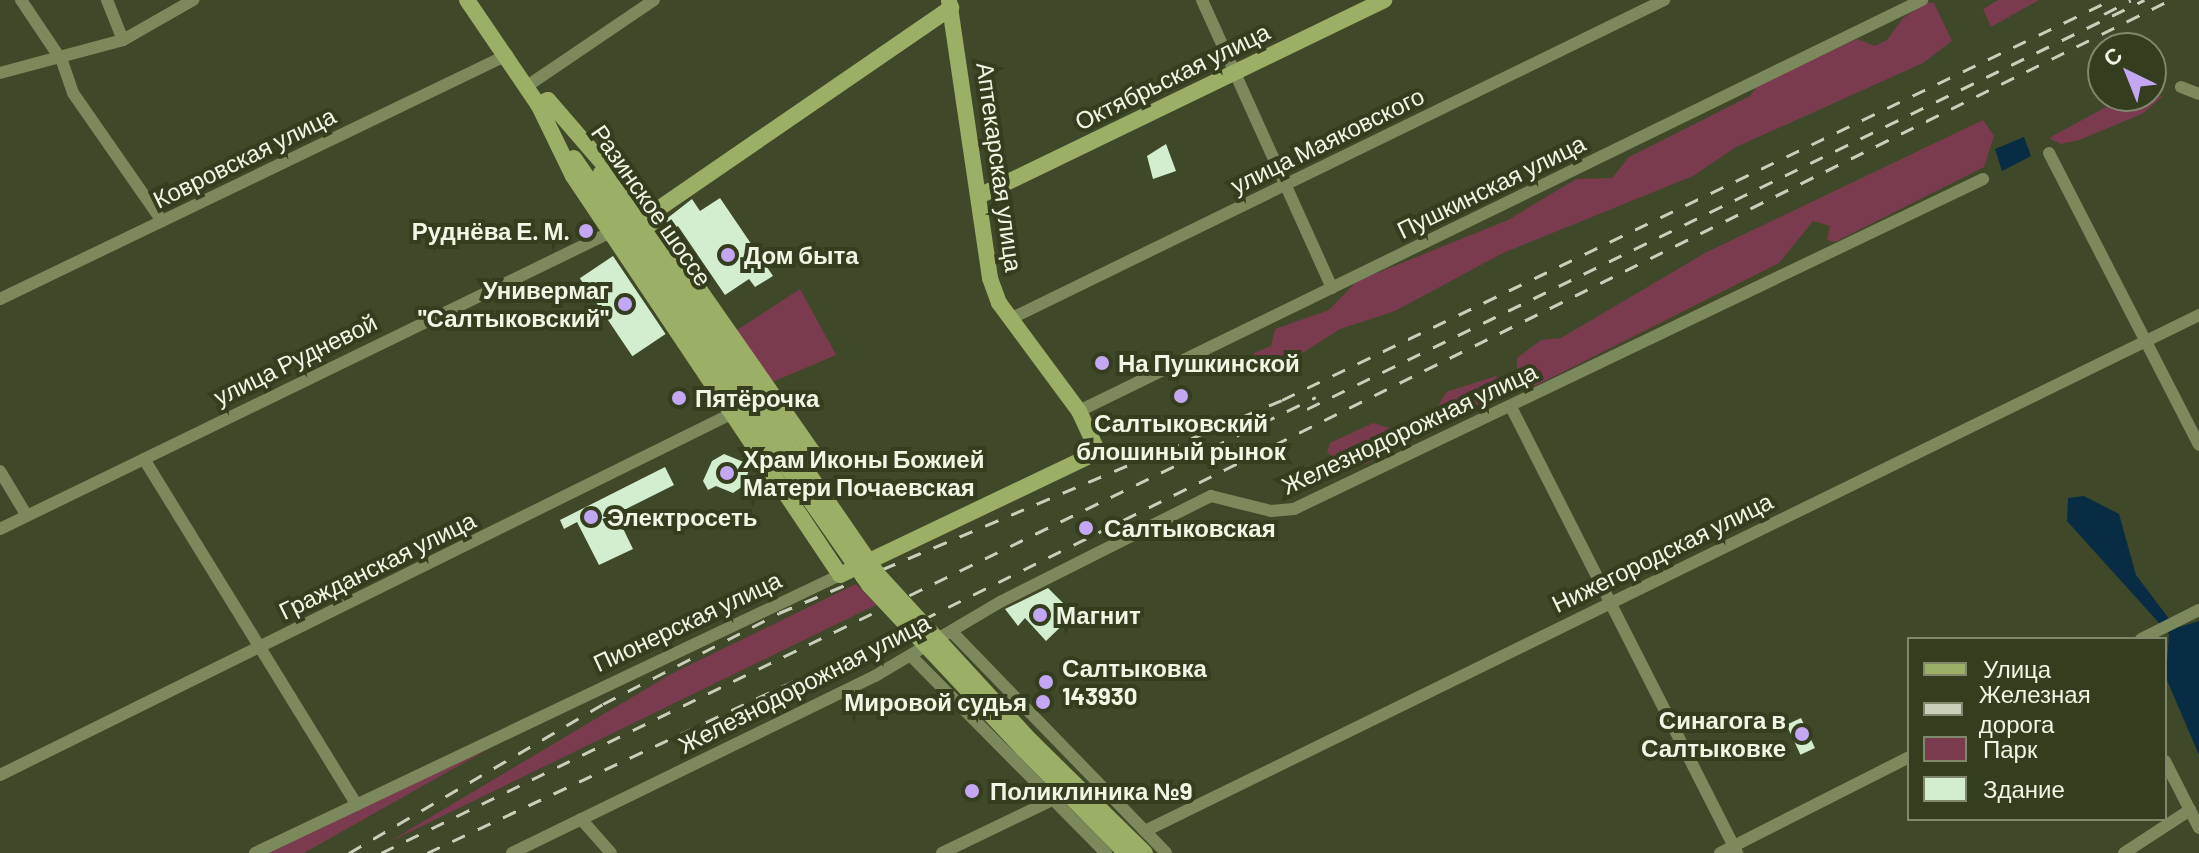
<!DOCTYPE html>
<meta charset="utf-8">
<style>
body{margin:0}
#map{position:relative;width:2199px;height:853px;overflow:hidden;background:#3f4828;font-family:Barlow,sans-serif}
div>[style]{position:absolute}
.green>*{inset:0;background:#7b3b4f}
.water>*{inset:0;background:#082c44}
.building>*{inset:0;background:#d2eece;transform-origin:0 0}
.street>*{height:12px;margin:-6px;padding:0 6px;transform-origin:6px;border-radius:6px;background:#7c895c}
.secondary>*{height:16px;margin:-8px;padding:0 8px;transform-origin:8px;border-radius:8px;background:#9baf66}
.rail>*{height:3px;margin-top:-1.5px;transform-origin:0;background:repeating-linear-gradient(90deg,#c9cfba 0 14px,transparent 0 28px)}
.secondary-bridge>*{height:16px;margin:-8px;padding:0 8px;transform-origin:8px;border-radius:8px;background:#9baf66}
.dots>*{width:22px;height:22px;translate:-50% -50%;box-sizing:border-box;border:4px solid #343d1e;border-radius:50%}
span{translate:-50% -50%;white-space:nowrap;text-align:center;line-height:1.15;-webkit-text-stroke:8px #343d1e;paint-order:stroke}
.street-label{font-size:24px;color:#f0f6e4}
.poi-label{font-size:24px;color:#f0f6e4;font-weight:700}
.right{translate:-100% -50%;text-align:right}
.left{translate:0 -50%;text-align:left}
.legend{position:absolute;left:1907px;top:637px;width:260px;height:184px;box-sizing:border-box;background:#343d1e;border:2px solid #7f876d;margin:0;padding:10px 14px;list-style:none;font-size:24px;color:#f0f6e4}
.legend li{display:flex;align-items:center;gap:16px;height:40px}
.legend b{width:40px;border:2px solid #7f876d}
.north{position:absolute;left:2087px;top:32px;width:80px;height:80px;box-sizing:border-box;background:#343d1e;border:2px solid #7f876d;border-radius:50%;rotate:317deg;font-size:22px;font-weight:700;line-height:32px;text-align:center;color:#f0f6e4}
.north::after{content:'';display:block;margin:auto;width:28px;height:36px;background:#c4a7f2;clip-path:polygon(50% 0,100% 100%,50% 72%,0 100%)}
</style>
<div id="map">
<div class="green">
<i style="clip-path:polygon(1998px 0,2039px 0,1991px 27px,1983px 9px)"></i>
<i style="clip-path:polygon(1927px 2px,1934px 3px,1952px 41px,1923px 63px,1736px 147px,1693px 176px,1503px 253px,1395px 311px,1340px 329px,1264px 377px,1257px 371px,1254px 353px,1271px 346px,1275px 329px,1329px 310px,1357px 281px,1508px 220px,1576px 179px,1612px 178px,1629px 157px,1750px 96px,1758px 85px,1857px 39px,1875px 46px,1887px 40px,1903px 18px)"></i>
<i style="clip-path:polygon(2163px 96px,2142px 114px,2079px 140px,2061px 144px,2049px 138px,2108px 106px)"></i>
<i style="clip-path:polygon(1983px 120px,1994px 136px,1984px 167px,1835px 242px,1827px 240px,1830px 226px,1813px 221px,1779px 263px,1535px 386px,1517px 372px,1517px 358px,1541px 340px,1561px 338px,1705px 253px)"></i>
<i style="clip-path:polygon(800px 289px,836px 355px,770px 383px,734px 332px)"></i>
<i style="clip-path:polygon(1496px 376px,1505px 388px,1495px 399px,1365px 464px,1346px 468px,1327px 452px,1330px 443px,1373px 423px,1399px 431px,1430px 420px,1446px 392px)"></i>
<i style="clip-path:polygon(856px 584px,876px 605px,387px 843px,671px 674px)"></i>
<i style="clip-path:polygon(520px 731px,304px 853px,269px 853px)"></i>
</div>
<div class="water">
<i style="clip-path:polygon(2024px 137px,2031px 156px,2002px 171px,1995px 149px)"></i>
<i style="clip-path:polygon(2084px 496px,2119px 514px,2136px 575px,2176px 628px,2199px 621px,2199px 755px,2166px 678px,2169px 634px,2067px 521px,2068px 498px)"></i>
</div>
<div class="building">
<i style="clip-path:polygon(1166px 144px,1176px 171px,1153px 179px,1147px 156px)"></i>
<i style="clip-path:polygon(720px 198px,773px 276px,755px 287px,749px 279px,725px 295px,678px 226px,672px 231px,665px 220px,692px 199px,700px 211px)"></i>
<i style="left:613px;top:256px;width:94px;height:40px;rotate:56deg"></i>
<i style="clip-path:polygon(724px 454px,751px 465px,743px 486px,733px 493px,716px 486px,708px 490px,703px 481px,712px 461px)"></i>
<i style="clip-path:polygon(665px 467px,674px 485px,616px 514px,633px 549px,599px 565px,577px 522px,564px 529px,560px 520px)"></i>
<i style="clip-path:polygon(1048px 588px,1074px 614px,1046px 641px,1025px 618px,1018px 626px,1005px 609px)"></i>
<i style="left:1801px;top:718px;width:33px;height:16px;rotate:65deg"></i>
</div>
<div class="street">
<i style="left:21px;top:0;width:73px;rotate:56.1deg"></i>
<i style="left:62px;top:61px;width:34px;rotate:71deg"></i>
<i style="left:73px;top:93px;width:156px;rotate:55.2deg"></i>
<i style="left:107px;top:0;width:43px;rotate:68.2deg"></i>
<i style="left:1202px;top:0;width:316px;rotate:65.7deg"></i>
<i style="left:0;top:73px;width:127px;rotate:-15deg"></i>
<i style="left:123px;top:40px;width:81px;rotate:-29.7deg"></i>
<i style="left:533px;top:82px;width:146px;rotate:-34.1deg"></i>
<i style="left:2181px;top:87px;width:19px;rotate:21deg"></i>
<i style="left:2049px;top:153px;width:328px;rotate:62.8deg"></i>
<i style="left:0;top:299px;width:563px;rotate:-25.7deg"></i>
<i style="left:1010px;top:319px;width:728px;rotate:-26deg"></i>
<i style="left:1511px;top:407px;width:500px;rotate:63.1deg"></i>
<i style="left:1079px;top:411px;width:938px;rotate:-25.99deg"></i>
<i style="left:144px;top:459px;width:406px;rotate:58.4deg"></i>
<i style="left:0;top:471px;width:52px;rotate:59deg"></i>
<i style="left:0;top:529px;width:679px;rotate:-25.92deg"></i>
<i style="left:953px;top:633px;width:306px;rotate:45.9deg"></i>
<i style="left:2141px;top:639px;width:65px;rotate:-26.6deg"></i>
<i style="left:912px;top:657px;width:276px;rotate:45.3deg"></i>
<i style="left:2165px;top:761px;width:75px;rotate:63.1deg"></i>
<i style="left:0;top:775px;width:824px;rotate:-26.29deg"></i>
<i style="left:581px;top:819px;width:45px;rotate:48.6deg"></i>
<i style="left:1145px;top:831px;width:1174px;rotate:-26.08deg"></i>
<i style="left:255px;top:853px;width:648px;rotate:-25.42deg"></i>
<i style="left:512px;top:853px;width:404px;rotate:-26deg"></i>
<i style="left:875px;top:676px;width:147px;rotate:-30.6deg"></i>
<i style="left:1002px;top:601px;width:234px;rotate:-26.7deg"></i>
<i style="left:1211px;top:496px;width:62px;rotate:14deg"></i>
<i style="left:1271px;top:511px;width:23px;rotate:-5deg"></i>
<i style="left:1294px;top:509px;width:764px;rotate:-25.59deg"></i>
<i style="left:942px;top:853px;width:122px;rotate:-25.7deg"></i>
<i style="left:1720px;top:853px;width:212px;rotate:-26.9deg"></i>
<i style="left:2124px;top:853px;width:79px;rotate:-33.1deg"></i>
</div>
<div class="secondary">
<i style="left:467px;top:0;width:132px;rotate:55.8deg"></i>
<i style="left:548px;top:100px;width:11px;rotate:158deg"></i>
<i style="left:538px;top:104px;width:80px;rotate:64.1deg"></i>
<i style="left:573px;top:176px;width:480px;rotate:56.2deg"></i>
<i style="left:840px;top:575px;width:286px;rotate:-25.5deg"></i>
<i style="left:1098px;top:452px;width:45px;rotate:-114.9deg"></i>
<i style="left:1079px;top:411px;width:134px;rotate:-126.5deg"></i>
<i style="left:999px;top:303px;width:27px;rotate:-110deg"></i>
<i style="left:990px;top:278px;width:281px;rotate:-98.4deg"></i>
<i style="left:548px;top:100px;width:153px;rotate:49.2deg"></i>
<i style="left:648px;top:216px;width:290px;rotate:55.1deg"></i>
<i style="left:814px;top:454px;width:27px;rotate:156deg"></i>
<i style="left:574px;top:158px;width:286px;rotate:55.5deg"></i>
<i style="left:601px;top:173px;width:259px;rotate:55.4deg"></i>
<i style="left:981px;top:195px;width:448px;rotate:-25.8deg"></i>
<i style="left:648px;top:216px;width:368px;rotate:-34.5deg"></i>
<i style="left:1030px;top:740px;width:161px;rotate:44.5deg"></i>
<i style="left:1022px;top:748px;width:148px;rotate:45.3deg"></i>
</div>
<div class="rail">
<i style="left:2104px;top:14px;width:30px;rotate:-27deg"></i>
<i style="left:1307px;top:409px;width:932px;rotate:-26.04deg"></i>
<i style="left:349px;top:853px;width:294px;rotate:-30.4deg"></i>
<i style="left:603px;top:704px;width:198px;rotate:-27.3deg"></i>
<i style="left:779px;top:613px;width:546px;rotate:-22.95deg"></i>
<i style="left:1282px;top:400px;width:920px;rotate:-25.76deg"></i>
<i style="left:381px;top:853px;width:1040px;rotate:-26deg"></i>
<i style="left:427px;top:853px;width:520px;rotate:-25.14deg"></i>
<i style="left:898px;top:632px;width:1420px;rotate:-26.42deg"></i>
</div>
<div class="secondary-bridge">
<i style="left:748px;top:386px;width:232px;rotate:55.4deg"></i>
<i style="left:880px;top:577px;width:222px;rotate:47.4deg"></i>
<i style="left:736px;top:394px;width:233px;rotate:55.1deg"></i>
<i style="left:869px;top:585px;width:224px;rotate:46.8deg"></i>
</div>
<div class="dots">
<i style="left:586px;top:231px;background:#c4a7f2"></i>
<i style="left:728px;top:255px;background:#c4a7f2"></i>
<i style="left:625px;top:304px;background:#c4a7f2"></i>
<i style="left:1102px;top:363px;background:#c4a7f2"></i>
<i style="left:1181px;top:396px;background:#c4a7f2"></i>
<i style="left:679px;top:398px;background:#c4a7f2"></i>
<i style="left:727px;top:473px;background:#c4a7f2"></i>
<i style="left:591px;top:517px;background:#c4a7f2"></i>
<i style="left:1086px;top:528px;background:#c4a7f2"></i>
<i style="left:1040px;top:615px;background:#c4a7f2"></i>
<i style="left:1046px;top:682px;background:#c4a7f2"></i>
<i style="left:1043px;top:702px;background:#c4a7f2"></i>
<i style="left:1802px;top:734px;background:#c4a7f2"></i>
<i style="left:972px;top:791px;background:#c4a7f2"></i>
</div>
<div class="street-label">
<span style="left:1172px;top:76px;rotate:-26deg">Октябрьская улица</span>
<span style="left:1327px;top:140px;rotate:-26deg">улица Маяковского</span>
<span style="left:244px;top:157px;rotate:-26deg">Ковровская улица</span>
<span style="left:1000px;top:167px;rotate:82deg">Аптекарская улица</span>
<span style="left:1491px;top:186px;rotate:-26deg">Пушкинская улица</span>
<span style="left:652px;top:205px;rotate:55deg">Разинское шоссе</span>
<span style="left:295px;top:359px;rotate:-26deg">улица Рудневой</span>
<span style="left:1409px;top:428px;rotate:-25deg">Железнодорожная улица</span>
<span style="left:1662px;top:552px;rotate:-26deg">Нижегородская улица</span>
<span style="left:377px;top:565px;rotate:-26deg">Гражданская улица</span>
<span style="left:687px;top:621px;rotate:-25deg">Пионерская улица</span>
<span style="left:804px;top:683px;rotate:-27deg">Железнодорожная улица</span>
</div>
<div class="poi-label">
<span class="right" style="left:570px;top:231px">Руднёва Е. М.</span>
<span class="left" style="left:744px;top:255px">Дом быта</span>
<span class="right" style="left:609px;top:304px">Универмаг<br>"Салтыковский"</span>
<span class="left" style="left:1118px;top:363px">На Пушкинской</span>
<span class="left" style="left:695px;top:398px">Пятёрочка</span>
<span style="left:1181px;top:437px">Салтыковский<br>блошиный рынок</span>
<span class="left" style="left:743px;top:473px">Храм Иконы Божией<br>Матери Почаевская</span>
<span class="left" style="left:607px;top:517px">Электросеть</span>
<span class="left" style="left:1104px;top:528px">Салтыковская</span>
<span class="left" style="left:1056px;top:615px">Магнит</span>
<span class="left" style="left:1062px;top:682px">Салтыковка<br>143930</span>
<span class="right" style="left:1027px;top:702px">Мировой судья</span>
<span class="right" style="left:1786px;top:734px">Синагога в<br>Салтыковке</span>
<span class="left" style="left:990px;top:791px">Поликлиника №9</span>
</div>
<ul class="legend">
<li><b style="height:10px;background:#9baf66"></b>Улица</li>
<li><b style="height:10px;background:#c9cfba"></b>Железная дорога</li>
<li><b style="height:22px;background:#7b3b4f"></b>Парк</li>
<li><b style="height:22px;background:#d2eece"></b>Здание</li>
</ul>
<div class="north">С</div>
</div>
